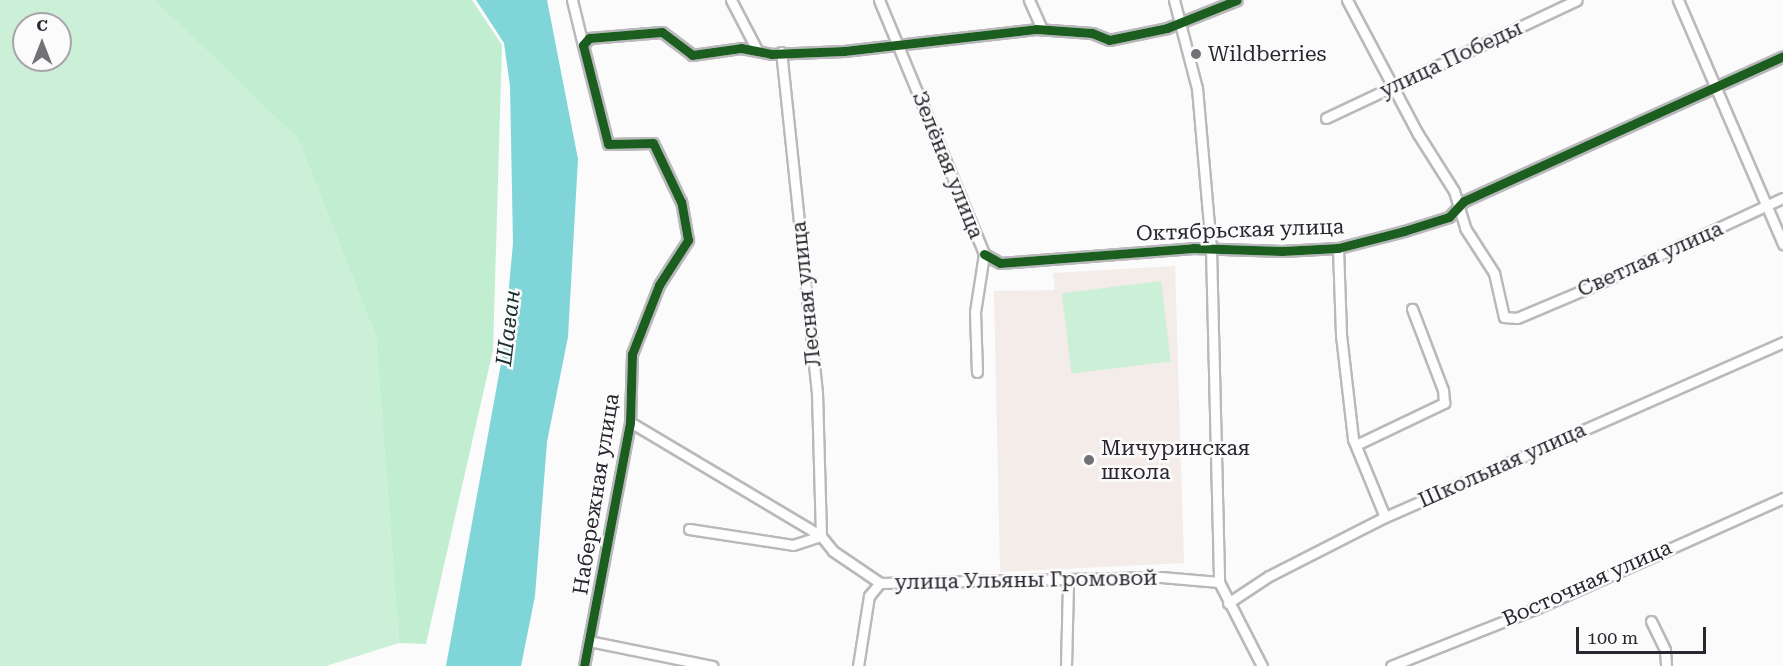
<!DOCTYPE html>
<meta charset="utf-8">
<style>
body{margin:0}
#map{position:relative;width:1783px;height:666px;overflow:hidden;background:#fbfbfb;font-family:"Roboto Serif",serif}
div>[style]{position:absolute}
.education>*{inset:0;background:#f4ece8}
.green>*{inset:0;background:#cbefd7;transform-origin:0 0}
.forest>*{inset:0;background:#c1edd1}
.water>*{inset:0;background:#80d5d9}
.roads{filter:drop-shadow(2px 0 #bab8bc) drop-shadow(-2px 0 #bab8bc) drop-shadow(0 2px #bab8bc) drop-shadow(0 -2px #bab8bc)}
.minor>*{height:9px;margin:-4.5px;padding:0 4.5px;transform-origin:4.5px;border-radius:4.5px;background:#fefefe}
.cycleway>*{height:9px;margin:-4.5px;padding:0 4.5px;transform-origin:4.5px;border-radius:4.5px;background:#1b5e20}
.dots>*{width:16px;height:16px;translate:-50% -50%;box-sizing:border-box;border:3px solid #fbfbfb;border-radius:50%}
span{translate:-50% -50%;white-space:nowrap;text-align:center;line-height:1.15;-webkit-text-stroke:5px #fbfbfb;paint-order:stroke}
.poi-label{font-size:21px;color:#2a252f}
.left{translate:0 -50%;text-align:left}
.street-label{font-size:21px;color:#2a252f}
.water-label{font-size:22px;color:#192e2f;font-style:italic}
.north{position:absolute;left:12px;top:12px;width:60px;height:60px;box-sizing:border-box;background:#fbfbfb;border:2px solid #a7a5a9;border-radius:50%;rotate:0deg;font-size:16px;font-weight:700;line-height:24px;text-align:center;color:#2a252f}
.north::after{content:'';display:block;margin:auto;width:21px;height:27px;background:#737076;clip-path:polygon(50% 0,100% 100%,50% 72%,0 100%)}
.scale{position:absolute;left:1576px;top:627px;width:130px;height:27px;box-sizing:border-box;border:3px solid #2a252f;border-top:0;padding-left:8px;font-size:18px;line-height:21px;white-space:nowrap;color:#2a252f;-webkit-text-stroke:4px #fbfbfb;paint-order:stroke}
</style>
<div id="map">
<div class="education">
<i style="clip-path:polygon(1175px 266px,1184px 563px,1000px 572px,994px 291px,1055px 290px,1053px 273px)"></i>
</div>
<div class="green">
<i style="clip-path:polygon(evenodd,0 0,154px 0,298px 139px,376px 337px,399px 643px,326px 666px,0 666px,0 0,24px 24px,60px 24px,60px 60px,24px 60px,24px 24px)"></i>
<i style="left:1161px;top:281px;width:81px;height:100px;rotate:83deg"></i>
</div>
<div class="forest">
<i style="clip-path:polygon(154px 0,472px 0,502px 45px,493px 350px,426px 644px,399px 643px,376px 337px,298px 139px)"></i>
</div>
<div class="water">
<i style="clip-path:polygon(476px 0,547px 0,578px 159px,568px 337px,547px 442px,535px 596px,521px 666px,446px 666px,503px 352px,513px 243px,510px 86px,504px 43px)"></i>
</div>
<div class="roads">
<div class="minor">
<i style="left:572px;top:0;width:46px;rotate:76.3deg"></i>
<i style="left:731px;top:0;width:56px;rotate:62.5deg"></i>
<i style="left:879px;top:0;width:275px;rotate:67.5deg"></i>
<i style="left:984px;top:254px;width:59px;rotate:98.8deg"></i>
<i style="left:975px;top:312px;width:60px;rotate:88.1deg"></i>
<i style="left:1029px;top:0;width:32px;rotate:66deg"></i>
<i style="left:1174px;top:0;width:91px;rotate:75.4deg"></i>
<i style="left:1197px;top:88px;width:162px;rotate:85deg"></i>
<i style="left:1211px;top:249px;width:333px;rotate:88.6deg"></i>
<i style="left:1219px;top:582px;width:94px;rotate:62.9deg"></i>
<i style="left:1347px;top:0;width:152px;rotate:62.1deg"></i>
<i style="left:1418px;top:134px;width:67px;rotate:57.7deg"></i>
<i style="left:1454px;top:191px;width:39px;rotate:73deg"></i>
<i style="left:1465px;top:228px;width:54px;rotate:57.2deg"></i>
<i style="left:1494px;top:273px;width:45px;rotate:77.2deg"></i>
<i style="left:1504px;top:317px;width:13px;rotate:4deg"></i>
<i style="left:1517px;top:318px;width:82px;rotate:-22.8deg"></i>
<i style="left:1593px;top:286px;width:209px;rotate:-24.9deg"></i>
<i style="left:1678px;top:0;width:266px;rotate:66.7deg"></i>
<i style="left:1326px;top:118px;width:277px;rotate:-25.2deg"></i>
<i style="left:1338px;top:248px;width:87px;rotate:88deg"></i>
<i style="left:1341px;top:335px;width:105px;rotate:83.4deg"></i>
<i style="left:1353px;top:439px;width:84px;rotate:67.7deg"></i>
<i style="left:984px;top:254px;width:18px;rotate:29deg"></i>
<i style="left:1000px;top:263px;width:194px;rotate:-4.4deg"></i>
<i style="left:1193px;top:248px;width:89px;rotate:1.9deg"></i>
<i style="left:1282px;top:251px;width:56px;rotate:-3.1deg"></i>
<i style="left:1338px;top:248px;width:68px;rotate:-14.4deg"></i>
<i style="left:1404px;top:231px;width:47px;rotate:-17.3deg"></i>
<i style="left:1449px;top:217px;width:22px;rotate:-47deg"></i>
<i style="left:1464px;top:201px;width:350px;rotate:-24.4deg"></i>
<i style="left:630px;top:422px;width:222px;rotate:30.8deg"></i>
<i style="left:821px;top:536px;width:19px;rotate:51deg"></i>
<i style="left:833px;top:551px;width:57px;rotate:34.2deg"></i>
<i style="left:880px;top:583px;width:281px;rotate:-1.2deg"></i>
<i style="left:1161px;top:577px;width:58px;rotate:4.9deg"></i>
<i style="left:1356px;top:445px;width:98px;rotate:-25.5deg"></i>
<i style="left:1444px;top:403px;width:13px;rotate:-94deg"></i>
<i style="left:1443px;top:390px;width:87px;rotate:-110.9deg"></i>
<i style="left:689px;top:529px;width:105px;rotate:8.7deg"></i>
<i style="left:793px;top:545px;width:29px;rotate:-18deg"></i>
<i style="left:821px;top:536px;width:143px;rotate:-91.6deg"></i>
<i style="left:817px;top:393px;width:343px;rotate:-96deg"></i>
<i style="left:1228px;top:603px;width:49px;rotate:-33.4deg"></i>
<i style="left:1269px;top:576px;width:130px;rotate:-27deg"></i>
<i style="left:1385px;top:517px;width:435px;rotate:-23.7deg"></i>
<i style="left:1651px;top:621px;width:32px;rotate:64deg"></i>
<i style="left:1665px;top:650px;width:16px;rotate:86deg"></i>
<i style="left:589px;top:641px;width:126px;rotate:11.5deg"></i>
<i style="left:584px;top:666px;width:248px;rotate:-79.3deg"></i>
<i style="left:630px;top:422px;width:68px;rotate:-88.3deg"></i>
<i style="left:632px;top:354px;width:74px;rotate:-68.6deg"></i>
<i style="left:659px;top:285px;width:54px;rotate:-57.2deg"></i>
<i style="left:688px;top:240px;width:39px;rotate:-100deg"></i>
<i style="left:681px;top:202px;width:65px;rotate:-115.4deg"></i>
<i style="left:653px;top:143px;width:45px;rotate:178.7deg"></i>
<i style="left:608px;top:144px;width:102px;rotate:-104.2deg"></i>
<i style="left:583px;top:45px;width:9px;rotate:-49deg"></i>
<i style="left:589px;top:38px;width:73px;rotate:-4.7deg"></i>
<i style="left:662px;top:32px;width:38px;rotate:37deg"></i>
<i style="left:692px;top:55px;width:49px;rotate:-8.1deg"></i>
<i style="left:741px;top:48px;width:31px;rotate:11deg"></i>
<i style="left:771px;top:54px;width:73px;rotate:-2.4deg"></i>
<i style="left:844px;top:51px;width:193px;rotate:-6.5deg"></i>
<i style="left:1036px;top:29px;width:56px;rotate:4.1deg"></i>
<i style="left:1092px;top:33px;width:18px;rotate:22deg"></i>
<i style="left:1109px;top:40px;width:59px;rotate:-11.7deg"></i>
<i style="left:1167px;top:28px;width:75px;rotate:-21.8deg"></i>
<i style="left:858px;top:666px;width:71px;rotate:-81.1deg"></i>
<i style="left:869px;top:596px;width:17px;rotate:-50deg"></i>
<i style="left:1066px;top:666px;width:84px;rotate:-88.6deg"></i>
<i style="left:1391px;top:666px;width:155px;rotate:-21.6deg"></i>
<i style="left:1535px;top:609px;width:272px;rotate:-24.1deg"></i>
</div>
</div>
<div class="cycleway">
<i style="left:984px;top:254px;width:18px;rotate:29deg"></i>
<i style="left:1000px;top:263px;width:194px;rotate:-4.4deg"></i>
<i style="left:1193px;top:248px;width:89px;rotate:1.9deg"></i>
<i style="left:1282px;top:251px;width:56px;rotate:-3.1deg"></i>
<i style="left:1338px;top:248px;width:68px;rotate:-14.4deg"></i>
<i style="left:1404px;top:231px;width:47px;rotate:-17.3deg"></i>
<i style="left:1449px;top:217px;width:22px;rotate:-47deg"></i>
<i style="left:1464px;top:201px;width:350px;rotate:-24.4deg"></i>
<i style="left:584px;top:666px;width:248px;rotate:-79.3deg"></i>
<i style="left:630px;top:422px;width:68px;rotate:-88.3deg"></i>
<i style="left:632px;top:354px;width:74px;rotate:-68.6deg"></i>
<i style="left:659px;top:285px;width:54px;rotate:-57.2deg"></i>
<i style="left:688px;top:240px;width:39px;rotate:-100deg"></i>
<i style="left:681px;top:202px;width:65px;rotate:-115.4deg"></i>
<i style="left:653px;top:143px;width:45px;rotate:178.7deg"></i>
<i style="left:608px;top:144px;width:102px;rotate:-104.2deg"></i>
<i style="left:583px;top:45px;width:9px;rotate:-49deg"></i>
<i style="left:589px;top:38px;width:73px;rotate:-4.7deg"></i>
<i style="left:662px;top:32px;width:38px;rotate:37deg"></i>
<i style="left:692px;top:55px;width:49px;rotate:-8.1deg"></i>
<i style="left:741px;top:48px;width:31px;rotate:11deg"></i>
<i style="left:771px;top:54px;width:73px;rotate:-2.4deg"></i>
<i style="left:844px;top:51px;width:193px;rotate:-6.5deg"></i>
<i style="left:1036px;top:29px;width:56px;rotate:4.1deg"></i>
<i style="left:1092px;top:33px;width:18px;rotate:22deg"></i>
<i style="left:1109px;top:40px;width:59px;rotate:-11.7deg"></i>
<i style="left:1167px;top:28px;width:75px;rotate:-21.8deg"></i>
</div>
<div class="dots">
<i style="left:1196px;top:54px;background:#737076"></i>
<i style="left:1089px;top:460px;background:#737076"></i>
</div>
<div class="poi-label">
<span class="left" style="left:1208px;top:54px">Wildberries</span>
<span class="left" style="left:1101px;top:460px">Мичуринская<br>школа</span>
</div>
<div class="street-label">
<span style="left:1451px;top:59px;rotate:-25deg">улица Победы</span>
<span style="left:948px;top:165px;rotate:68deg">Зелёная улица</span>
<span style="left:1240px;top:230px;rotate:-2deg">Октябрьская улица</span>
<span style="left:1650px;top:259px;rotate:-24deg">Светлая улица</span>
<span style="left:806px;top:294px;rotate:-96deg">Лесная улица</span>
<span style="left:1502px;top:465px;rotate:-24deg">Школьная улица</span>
<span style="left:596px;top:494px;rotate:-81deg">Набережная улица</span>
<span style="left:1026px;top:580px;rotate:-1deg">улица Ульяны Громовой</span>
<span style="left:1587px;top:583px;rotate:-24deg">Восточная улица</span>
</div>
<div class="water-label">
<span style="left:508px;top:328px;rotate:-83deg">Шаған</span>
</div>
<div class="north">С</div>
<div class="scale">100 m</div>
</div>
